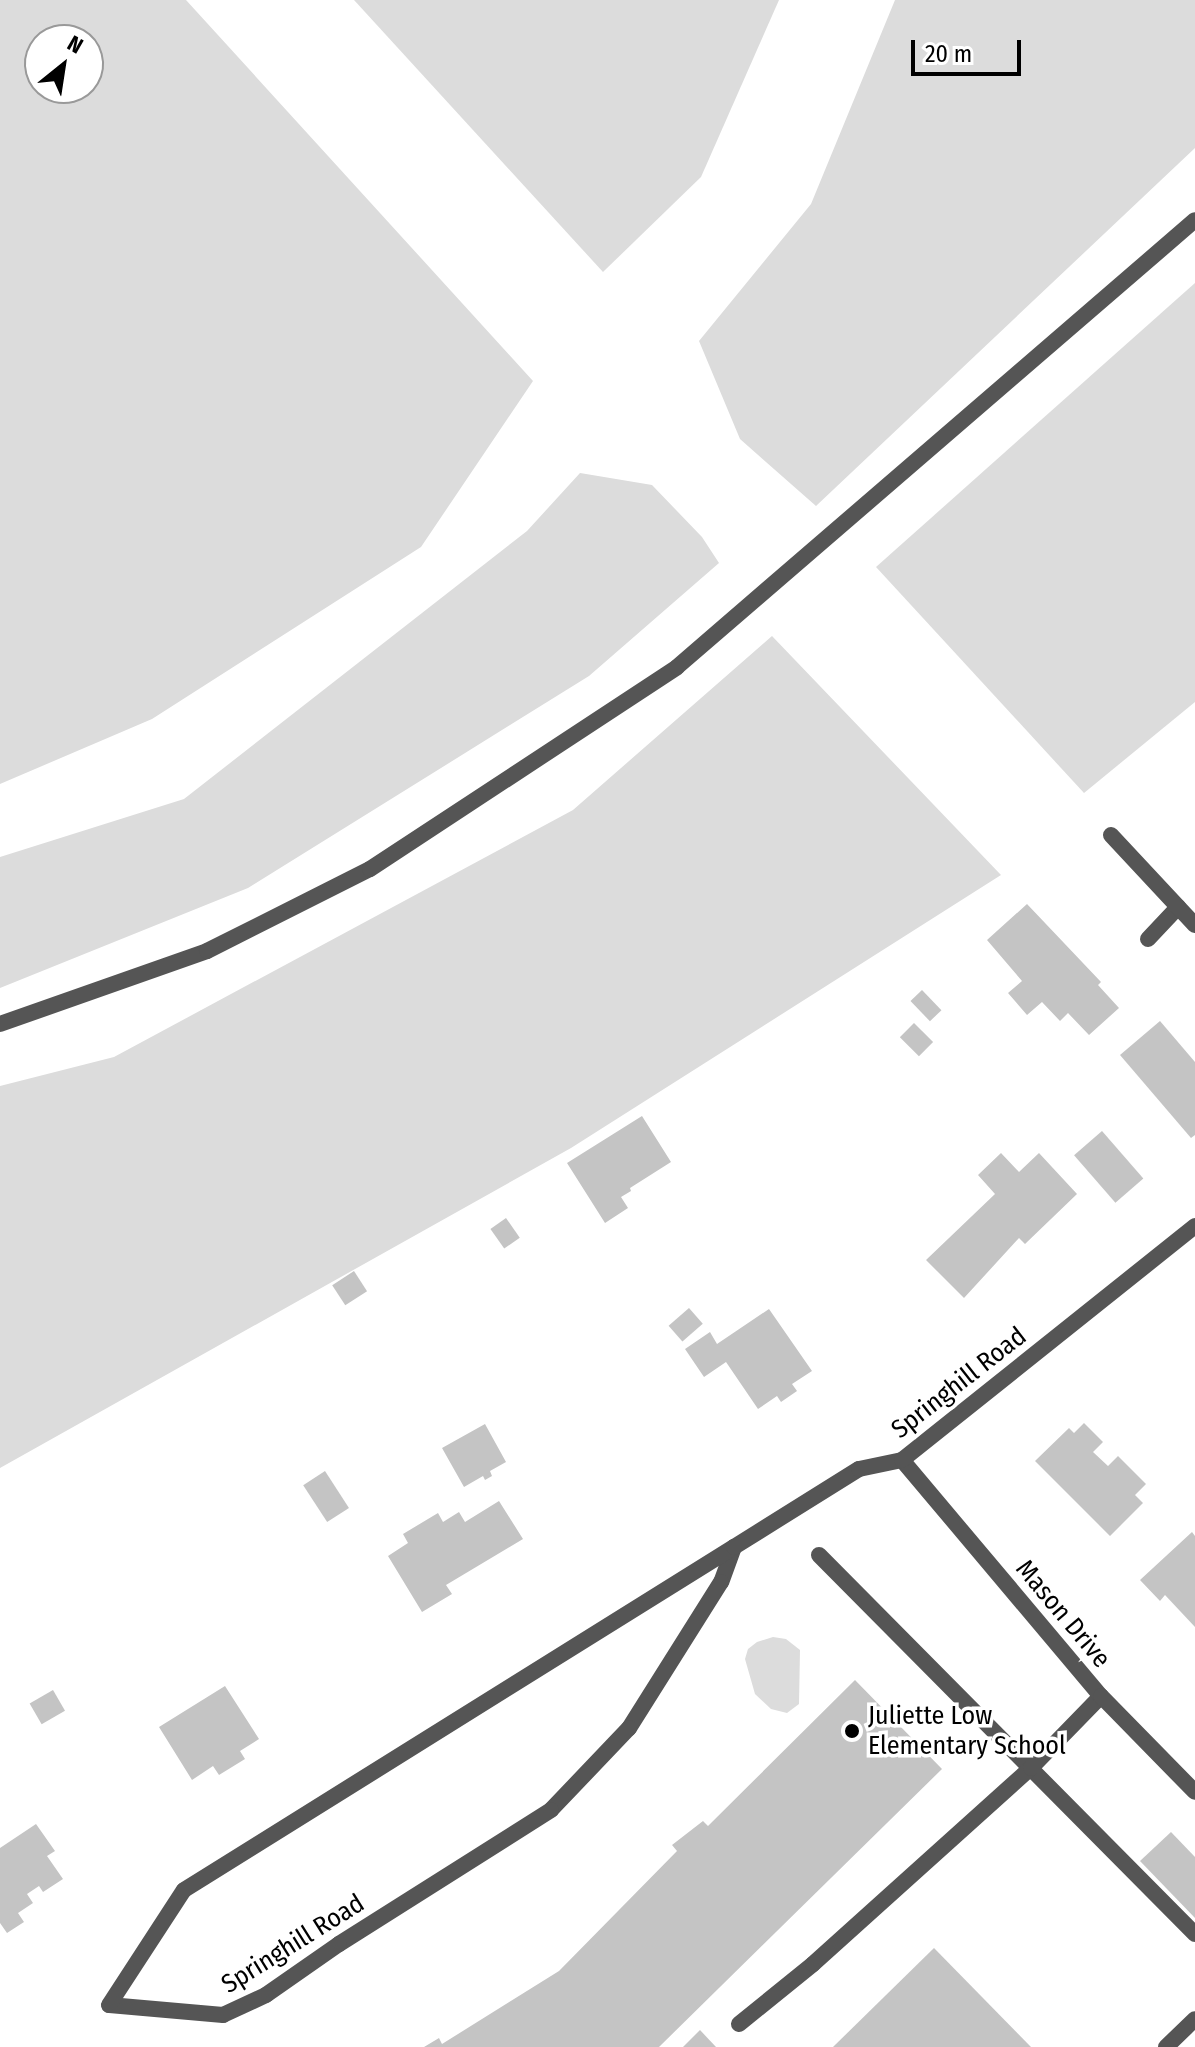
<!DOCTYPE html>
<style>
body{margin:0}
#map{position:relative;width:1195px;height:2047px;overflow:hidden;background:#fff;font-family:"Fira Sans Condensed",sans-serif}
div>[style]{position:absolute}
.green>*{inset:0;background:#dcdcdc}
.building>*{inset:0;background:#c4c4c4;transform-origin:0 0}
.lane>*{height:16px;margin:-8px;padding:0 8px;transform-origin:8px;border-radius:8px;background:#555}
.street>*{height:16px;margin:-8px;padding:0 8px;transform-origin:8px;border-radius:8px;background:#555}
.dots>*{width:22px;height:22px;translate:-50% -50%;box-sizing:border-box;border:4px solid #fff;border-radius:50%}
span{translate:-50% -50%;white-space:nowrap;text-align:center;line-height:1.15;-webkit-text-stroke:7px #fff;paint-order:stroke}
.street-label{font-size:26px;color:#000}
.poi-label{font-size:26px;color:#000}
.left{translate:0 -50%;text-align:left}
.north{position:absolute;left:24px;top:24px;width:80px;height:80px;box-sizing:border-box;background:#fff;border:2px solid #999;border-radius:50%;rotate:30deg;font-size:22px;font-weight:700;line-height:32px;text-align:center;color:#000}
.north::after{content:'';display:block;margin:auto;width:28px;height:36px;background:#000;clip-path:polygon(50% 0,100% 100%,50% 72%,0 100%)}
.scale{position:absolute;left:911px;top:40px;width:110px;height:36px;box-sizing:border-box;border:4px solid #000;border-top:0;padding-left:10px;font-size:24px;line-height:28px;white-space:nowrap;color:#000;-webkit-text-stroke:6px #fff;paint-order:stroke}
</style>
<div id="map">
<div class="green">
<i style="clip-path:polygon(evenodd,0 0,186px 0,533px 381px,421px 547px,152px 719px,0 784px,0 0,40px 40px,88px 40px,88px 88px,40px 88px,40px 40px)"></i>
<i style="clip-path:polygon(354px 0,779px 0,701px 177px,603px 272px)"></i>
<i style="clip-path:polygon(895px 0,1195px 0,1195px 148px,816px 506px,740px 439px,699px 341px,811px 204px)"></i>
<i style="clip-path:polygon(1195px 283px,1195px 702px,1084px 793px,876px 567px)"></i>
<i style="clip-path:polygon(580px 473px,652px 485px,702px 537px,719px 563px,589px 676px,248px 888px,0 988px,0 857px,184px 799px,527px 531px)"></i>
<i style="clip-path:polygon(772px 636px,1001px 875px,571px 1148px,0 1468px,0 1086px,114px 1057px,573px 810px)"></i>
<i style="clip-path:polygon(773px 1637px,786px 1639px,800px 1650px,799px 1704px,787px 1713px,771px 1709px,755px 1694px,745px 1659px,748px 1649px,757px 1642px)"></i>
</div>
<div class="building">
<i style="clip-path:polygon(1027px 904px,1101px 982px,1098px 985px,1119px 1008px,1089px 1035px,1068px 1013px,1060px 1021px,1042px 1002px,1027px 1015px,1008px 993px,1022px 981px,987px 940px)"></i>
<i style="left:922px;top:990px;width:28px;height:16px;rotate:46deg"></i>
<i style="clip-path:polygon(1160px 1021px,1195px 1062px,1195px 1135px,1191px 1138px,1120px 1055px)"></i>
<i style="left:914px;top:1023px;width:27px;height:20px;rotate:45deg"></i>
<i style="clip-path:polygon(642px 1116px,671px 1162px,630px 1188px,631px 1191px,621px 1197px,628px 1208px,605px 1223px,567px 1163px)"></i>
<i style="left:1102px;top:1131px;width:63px;height:37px;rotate:49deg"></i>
<i style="clip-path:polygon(1001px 1153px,1019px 1172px,1039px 1153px,1077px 1194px,1025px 1244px,1019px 1238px,964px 1298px,926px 1260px,995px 1194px,978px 1175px)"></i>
<i style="left:506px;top:1218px;width:24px;height:19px;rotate:55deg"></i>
<i style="left:354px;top:1271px;width:24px;height:26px;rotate:57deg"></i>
<i style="left:689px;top:1308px;width:21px;height:27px;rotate:49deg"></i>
<i style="clip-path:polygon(769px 1309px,812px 1371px,792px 1384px,797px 1391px,781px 1402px,777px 1396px,758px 1409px,726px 1362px,704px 1377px,685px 1349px,710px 1332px,717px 1344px)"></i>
<i style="clip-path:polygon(1084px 1423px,1103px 1442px,1093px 1452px,1108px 1466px,1118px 1456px,1146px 1484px,1135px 1495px,1143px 1503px,1110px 1536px,1035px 1461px,1069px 1428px,1074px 1433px)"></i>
<i style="clip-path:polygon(485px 1424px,506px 1462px,490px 1471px,492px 1476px,485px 1480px,483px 1476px,464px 1487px,442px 1448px)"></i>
<i style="left:325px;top:1471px;width:44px;height:26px;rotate:57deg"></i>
<i style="clip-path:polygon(499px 1501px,523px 1539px,446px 1585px,452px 1594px,422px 1612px,388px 1556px,408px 1543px,403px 1534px,438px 1513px,443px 1522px,459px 1512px,465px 1522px)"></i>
<i style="clip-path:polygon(1192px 1532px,1195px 1536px,1195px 1627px,1165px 1595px,1160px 1601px,1140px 1580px)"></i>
<i style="clip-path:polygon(855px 1680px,942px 1769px,659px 2047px,424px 2047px,439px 2038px,442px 2044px,559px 1971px,677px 1851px,672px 1845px,703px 1821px,708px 1826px)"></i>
<i style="clip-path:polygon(225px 1686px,259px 1739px,240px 1751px,245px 1759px,219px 1775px,213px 1766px,192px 1780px,159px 1727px)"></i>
<i style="left:53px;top:1690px;width:24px;height:27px;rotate:60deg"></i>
<i style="clip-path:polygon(36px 1824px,55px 1851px,47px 1856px,63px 1879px,43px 1892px,39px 1886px,27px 1894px,33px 1903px,18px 1913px,24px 1922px,7px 1933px,0 1923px,0 1848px)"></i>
<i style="clip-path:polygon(1171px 1832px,1195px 1857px,1195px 1918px,1140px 1861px)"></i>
<i style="clip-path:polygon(934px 1948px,1031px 2047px,833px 2047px)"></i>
<i style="clip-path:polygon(700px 2030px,716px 2047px,683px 2047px)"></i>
</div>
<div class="lane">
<i style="left:1148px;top:939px;width:44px;rotate:-46.8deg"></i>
<i style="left:819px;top:1555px;width:534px;rotate:45.23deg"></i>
<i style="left:739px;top:2024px;width:95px;rotate:-39deg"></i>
<i style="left:813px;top:1964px;width:293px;rotate:-42deg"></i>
<i style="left:1031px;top:1768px;width:100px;rotate:-45.8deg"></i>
<i style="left:1166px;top:2047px;width:40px;rotate:-44deg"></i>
</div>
<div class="street">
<i style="left:1111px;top:835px;width:123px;rotate:47deg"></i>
<i style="left:0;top:1024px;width:219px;rotate:-19.4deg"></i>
<i style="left:207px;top:951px;width:182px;rotate:-26.7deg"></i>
<i style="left:370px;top:869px;width:367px;rotate:-33.3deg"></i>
<i style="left:677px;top:667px;width:684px;rotate:-40.79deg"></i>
<i style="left:902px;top:1460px;width:309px;rotate:49.9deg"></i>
<i style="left:1101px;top:1696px;width:134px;rotate:45.6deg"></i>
<i style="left:734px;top:1547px;width:37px;rotate:110deg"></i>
<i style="left:721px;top:1582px;width:173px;rotate:122.2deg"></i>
<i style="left:629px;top:1728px;width:113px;rotate:133.6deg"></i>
<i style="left:551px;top:1810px;width:251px;rotate:147.7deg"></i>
<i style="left:339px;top:1944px;width:89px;rotate:145.1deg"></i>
<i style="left:266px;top:1995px;width:47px;rotate:155.1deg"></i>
<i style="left:223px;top:2015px;width:114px;rotate:-175deg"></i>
<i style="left:109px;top:2005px;width:137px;rotate:-56.9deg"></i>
<i style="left:184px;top:1890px;width:648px;rotate:-31.95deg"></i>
<i style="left:734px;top:1547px;width:147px;rotate:-32deg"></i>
<i style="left:859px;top:1469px;width:44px;rotate:-11.8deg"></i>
<i style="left:902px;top:1460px;width:375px;rotate:-38.6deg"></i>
</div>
<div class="dots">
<i style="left:852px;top:1731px;background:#000"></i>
</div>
<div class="street-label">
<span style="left:959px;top:1383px;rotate:-38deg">Springhill Road</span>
<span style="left:1063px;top:1614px;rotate:50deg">Mason Drive</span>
<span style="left:293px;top:1944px;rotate:-32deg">Springhill Road</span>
</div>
<div class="poi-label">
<span class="left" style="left:868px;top:1731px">Juliette Low<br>Elementary School</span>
</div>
<div class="north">N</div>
<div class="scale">20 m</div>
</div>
